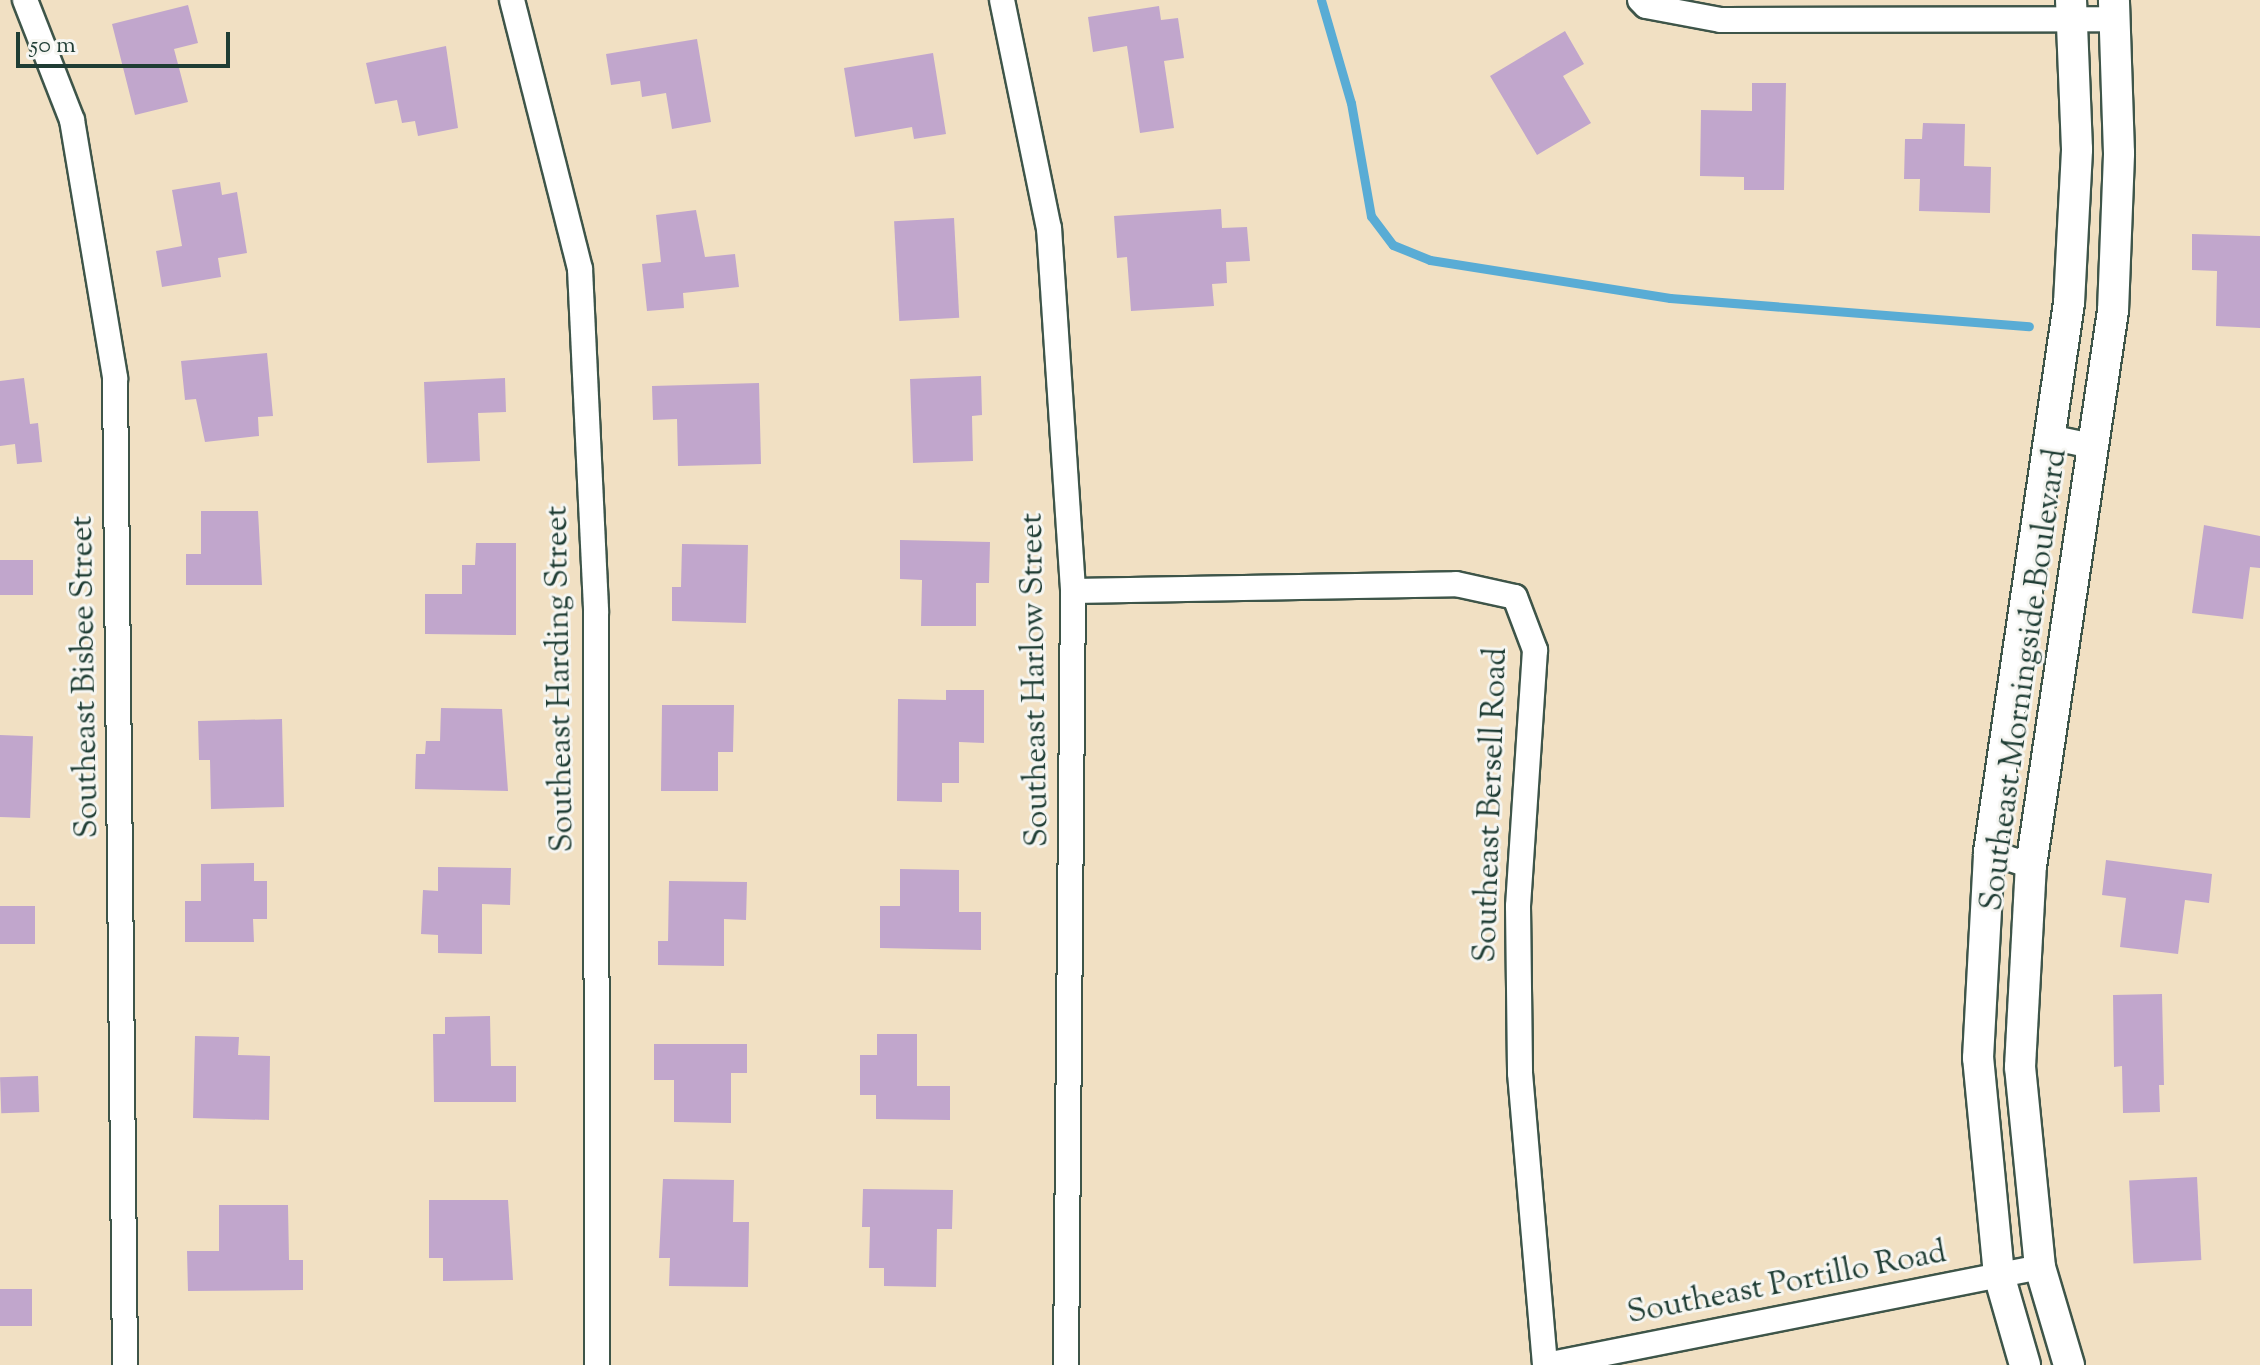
<!DOCTYPE html>
<style>
body{margin:0}
#map{position:relative;width:2260px;height:1365px;overflow:hidden;background:#f1e0c3;font-family:"Sorts Mill Goudy",serif}
div>[style]{position:absolute}
.stream>*{height:9px;margin:-4.5px;padding:0 4.5px;transform-origin:4.5px;border-radius:4.5px;background:#59acd5}
.building>*{inset:0;background:#c1a6cc;transform-origin:0 0}
.roads{filter:drop-shadow(2px 0 #3e5549) drop-shadow(-2px 0 #3e5549) drop-shadow(0 2px #3e5549) drop-shadow(0 -2px #3e5549)}
.minor>*{height:24px;margin:-12px;padding:0 12px;transform-origin:12px;border-radius:12px;background:#fff}
.tertiary>*{height:30px;margin:-15px;padding:0 15px;transform-origin:15px;border-radius:15px;background:#fff}
span{translate:-50% -50%;white-space:nowrap;text-align:center;line-height:1.15;-webkit-text-stroke:6px #f6f6f2;paint-order:stroke}
.street-label{font-size:32px;color:#1f3d34}
.scale{position:absolute;left:16px;top:32px;width:214px;height:36px;box-sizing:border-box;border:4px solid #1f3d34;border-top:0;padding-left:10px;font-size:24px;line-height:28px;white-space:nowrap;color:#1f3d34;-webkit-text-stroke:6px #f6f6f2;paint-order:stroke}
</style>
<div id="map">
<div class="stream">
<i style="left:1321px;top:0;width:107px;rotate:73.8deg"></i>
<i style="left:1351px;top:103px;width:115px;rotate:80deg"></i>
<i style="left:1371px;top:216px;width:36px;rotate:53deg"></i>
<i style="left:1393px;top:245px;width:40px;rotate:22deg"></i>
<i style="left:1430px;top:260px;width:243px;rotate:9deg"></i>
<i style="left:1670px;top:298px;width:360px;rotate:4.5deg"></i>
</div>
<div class="building">
<i style="clip-path:polygon(188px 5px,198px 43px,174px 49px,188px 102px,135px 115px,112px 24px)"></i>
<i style="clip-path:polygon(1159px 6px,1161px 20px,1178px 18px,1184px 58px,1164px 61px,1174px 128px,1140px 133px,1127px 46px,1093px 52px,1088px 17px)"></i>
<i style="clip-path:polygon(1565px 31px,1584px 64px,1563px 76px,1591px 123px,1537px 155px,1490px 76px)"></i>
<i style="clip-path:polygon(697px 39px,711px 122px,672px 129px,666px 93px,642px 97px,640px 81px,611px 85px,606px 54px)"></i>
<i style="clip-path:polygon(446px 46px,458px 128px,418px 136px,415px 121px,402px 123px,397px 100px,375px 104px,366px 63px)"></i>
<i style="clip-path:polygon(933px 53px,946px 134px,914px 139px,912px 127px,855px 137px,844px 68px)"></i>
<i style="clip-path:polygon(1752px 83px,1786px 83px,1784px 190px,1744px 190px,1744px 177px,1700px 176px,1701px 110px,1752px 111px)"></i>
<i style="clip-path:polygon(1923px 123px,1965px 124px,1964px 166px,1991px 167px,1990px 213px,1919px 211px,1920px 179px,1904px 179px,1905px 139px,1922px 139px)"></i>
<i style="clip-path:polygon(220px 182px,222px 195px,237px 192px,247px 253px,218px 258px,221px 277px,162px 287px,156px 251px,182px 246px,172px 190px)"></i>
<i style="clip-path:polygon(1221px 209px,1222px 228px,1247px 227px,1250px 261px,1226px 262px,1227px 283px,1212px 284px,1214px 306px,1131px 311px,1127px 257px,1117px 258px,1114px 216px)"></i>
<i style="clip-path:polygon(696px 210px,705px 257px,735px 254px,739px 287px,683px 293px,684px 308px,647px 311px,642px 264px,661px 262px,656px 215px)"></i>
<i style="left:954px;top:218px;width:100px;height:60px;rotate:87deg"></i>
<i style="clip-path:polygon(2192px 234px,2260px 236px,2260px 328px,2216px 326px,2217px 271px,2192px 270px)"></i>
<i style="clip-path:polygon(267px 353px,273px 416px,258px 417px,259px 436px,205px 442px,196px 399px,185px 400px,181px 361px)"></i>
<i style="clip-path:polygon(981px 376px,982px 415px,972px 416px,973px 461px,913px 463px,910px 379px)"></i>
<i style="clip-path:polygon(24px 378px,30px 424px,38px 423px,42px 462px,17px 464px,15px 444px,0 446px,0 381px)"></i>
<i style="clip-path:polygon(505px 378px,506px 412px,478px 413px,480px 461px,427px 463px,424px 382px)"></i>
<i style="clip-path:polygon(759px 383px,761px 464px,678px 466px,677px 419px,653px 420px,652px 386px)"></i>
<i style="clip-path:polygon(201px 511px,258px 511px,262px 585px,186px 585px,186px 554px,201px 554px)"></i>
<i style="clip-path:polygon(2204px 525px,2260px 536px,2260px 568px,2250px 567px,2243px 619px,2192px 613px)"></i>
<i style="clip-path:polygon(900px 540px,990px 542px,989px 583px,976px 583px,976px 626px,921px 626px,922px 580px,900px 579px)"></i>
<i style="clip-path:polygon(476px 543px,516px 543px,516px 635px,425px 634px,425px 594px,462px 594px,462px 565px,475px 565px)"></i>
<i style="clip-path:polygon(682px 544px,748px 545px,746px 623px,672px 621px,672px 587px,681px 587px)"></i>
<i style="left:0;top:560px;width:33px;height:35px"></i>
<i style="clip-path:polygon(946px 690px,984px 690px,984px 743px,959px 742px,959px 783px,942px 783px,942px 802px,897px 801px,898px 699px,946px 700px)"></i>
<i style="clip-path:polygon(662px 705px,734px 705px,733px 752px,718px 752px,718px 791px,661px 791px)"></i>
<i style="clip-path:polygon(441px 708px,502px 709px,508px 791px,415px 789px,416px 754px,425px 754px,426px 741px,440px 741px)"></i>
<i style="clip-path:polygon(282px 719px,284px 807px,211px 809px,210px 760px,199px 760px,198px 721px)"></i>
<i style="left:0;top:735px;width:33px;height:82px;rotate:2deg"></i>
<i style="clip-path:polygon(2106px 860px,2212px 874px,2209px 903px,2185px 900px,2178px 954px,2120px 947px,2126px 898px,2102px 895px)"></i>
<i style="clip-path:polygon(254px 863px,254px 881px,267px 881px,267px 919px,253px 919px,254px 942px,185px 942px,185px 901px,201px 901px,201px 864px)"></i>
<i style="clip-path:polygon(438px 867px,511px 868px,510px 905px,482px 904px,482px 954px,438px 953px,438px 935px,421px 934px,423px 890px,438px 891px)"></i>
<i style="clip-path:polygon(900px 869px,959px 870px,959px 912px,981px 912px,981px 950px,880px 948px,880px 906px,900px 906px)"></i>
<i style="clip-path:polygon(669px 881px,747px 882px,746px 920px,724px 919px,724px 966px,658px 965px,658px 941px,668px 941px)"></i>
<i style="left:0;top:906px;width:35px;height:38px"></i>
<i style="clip-path:polygon(2162px 994px,2164px 1085px,2159px 1085px,2160px 1112px,2123px 1113px,2122px 1066px,2114px 1067px,2113px 995px)"></i>
<i style="clip-path:polygon(490px 1016px,491px 1066px,516px 1066px,516px 1102px,434px 1102px,433px 1034px,445px 1034px,445px 1017px)"></i>
<i style="clip-path:polygon(877px 1034px,917px 1034px,917px 1086px,950px 1086px,950px 1120px,876px 1119px,876px 1095px,860px 1095px,860px 1055px,877px 1055px)"></i>
<i style="clip-path:polygon(195px 1036px,239px 1037px,238px 1055px,270px 1056px,269px 1120px,193px 1118px)"></i>
<i style="clip-path:polygon(654px 1044px,747px 1044px,747px 1073px,731px 1073px,731px 1123px,674px 1122px,674px 1080px,654px 1080px)"></i>
<i style="left:38px;top:1076px;width:36px;height:38px;rotate:88deg"></i>
<i style="left:2197px;top:1177px;width:83px;height:68px;rotate:87deg"></i>
<i style="clip-path:polygon(663px 1179px,734px 1180px,733px 1222px,749px 1222px,748px 1287px,669px 1286px,670px 1258px,659px 1258px)"></i>
<i style="clip-path:polygon(863px 1189px,953px 1190px,952px 1229px,937px 1229px,936px 1287px,884px 1286px,884px 1268px,869px 1268px,870px 1227px,862px 1227px)"></i>
<i style="clip-path:polygon(429px 1200px,508px 1200px,513px 1280px,443px 1281px,443px 1258px,429px 1258px)"></i>
<i style="clip-path:polygon(219px 1205px,288px 1205px,289px 1260px,303px 1260px,303px 1290px,188px 1291px,187px 1251px,219px 1251px)"></i>
<i style="left:0;top:1289px;width:32px;height:37px"></i>
</div>
<div class="roads">
<div class="minor">
<i style="left:25px;top:0;width:129px;rotate:68.6deg"></i>
<i style="left:72px;top:120px;width:262px;rotate:80.5deg"></i>
<i style="left:115px;top:378px;width:987px;rotate:89.42deg"></i>
<i style="left:512px;top:0;width:277px;rotate:75.8deg"></i>
<i style="left:580px;top:269px;width:342px;rotate:87.3deg"></i>
<i style="left:596px;top:611px;width:754px;rotate:89.92deg"></i>
<i style="left:1002px;top:0;width:233px;rotate:78.4deg"></i>
<i style="left:1049px;top:228px;width:364px;rotate:86.2deg"></i>
<i style="left:1073px;top:591px;width:774px;rotate:90.52deg"></i>
<i style="left:1640px;top:0;width:8px;rotate:45deg"></i>
<i style="left:1646px;top:6px;width:76px;rotate:10.6deg"></i>
<i style="left:1721px;top:20px;width:394px;rotate:-0.1deg"></i>
<i style="left:2049px;top:437px;width:44px;rotate:11.8deg"></i>
<i style="left:1073px;top:591px;width:383px;rotate:-1deg"></i>
<i style="left:1456px;top:584px;width:60px;rotate:12.4deg"></i>
<i style="left:1515px;top:597px;width:57px;rotate:69.3deg"></i>
<i style="left:1535px;top:650px;width:257px;rotate:93.8deg"></i>
<i style="left:1518px;top:906px;width:167px;rotate:89.3deg"></i>
<i style="left:1520px;top:1073px;width:293px;rotate:85.1deg"></i>
<i style="left:1989px;top:852px;width:44px;rotate:18.4deg"></i>
<i style="left:1546px;top:1365px;width:504px;rotate:-11.22deg"></i>
</div>
<div class="tertiary">
<i style="left:2025px;top:1365px;width:94px;rotate:-106.1deg"></i>
<i style="left:1999px;top:1275px;width:218px;rotate:-95.5deg"></i>
<i style="left:1978px;top:1058px;width:206px;rotate:-86.9deg"></i>
<i style="left:1989px;top:852px;width:555px;rotate:-81.71deg"></i>
<i style="left:2069px;top:303px;width:154px;rotate:-87deg"></i>
<i style="left:2077px;top:149px;width:149px;rotate:-92.3deg"></i>
<i style="left:2069px;top:1365px;width:102px;rotate:-106.5deg"></i>
<i style="left:2040px;top:1267px;width:201px;rotate:-95.7deg"></i>
<i style="left:2020px;top:1067px;width:201px;rotate:-86.9deg"></i>
<i style="left:2031px;top:866px;width:561px;rotate:-81.6deg"></i>
<i style="left:2113px;top:311px;width:158px;rotate:-87.8deg"></i>
<i style="left:2119px;top:153px;width:153px;rotate:-91.9deg"></i>
</div>
</div>
<div class="street-label">
<span style="left:86px;top:677px;rotate:-91deg">Southeast Bisbee Street</span>
<span style="left:561px;top:679px;rotate:-91deg">Southeast Harding Street</span>
<span style="left:1036px;top:680px;rotate:-91deg">Southeast Harlow Street</span>
<span style="left:2025px;top:680px;rotate:-82deg">Southeast Morningside Boulevard</span>
<span style="left:1492px;top:805px;rotate:-88deg">Southeast Bersell Road</span>
<span style="left:1787px;top:1284px;rotate:-11deg">Southeast Portillo Road</span>
</div>
<div class="scale">50 m</div>
</div>
